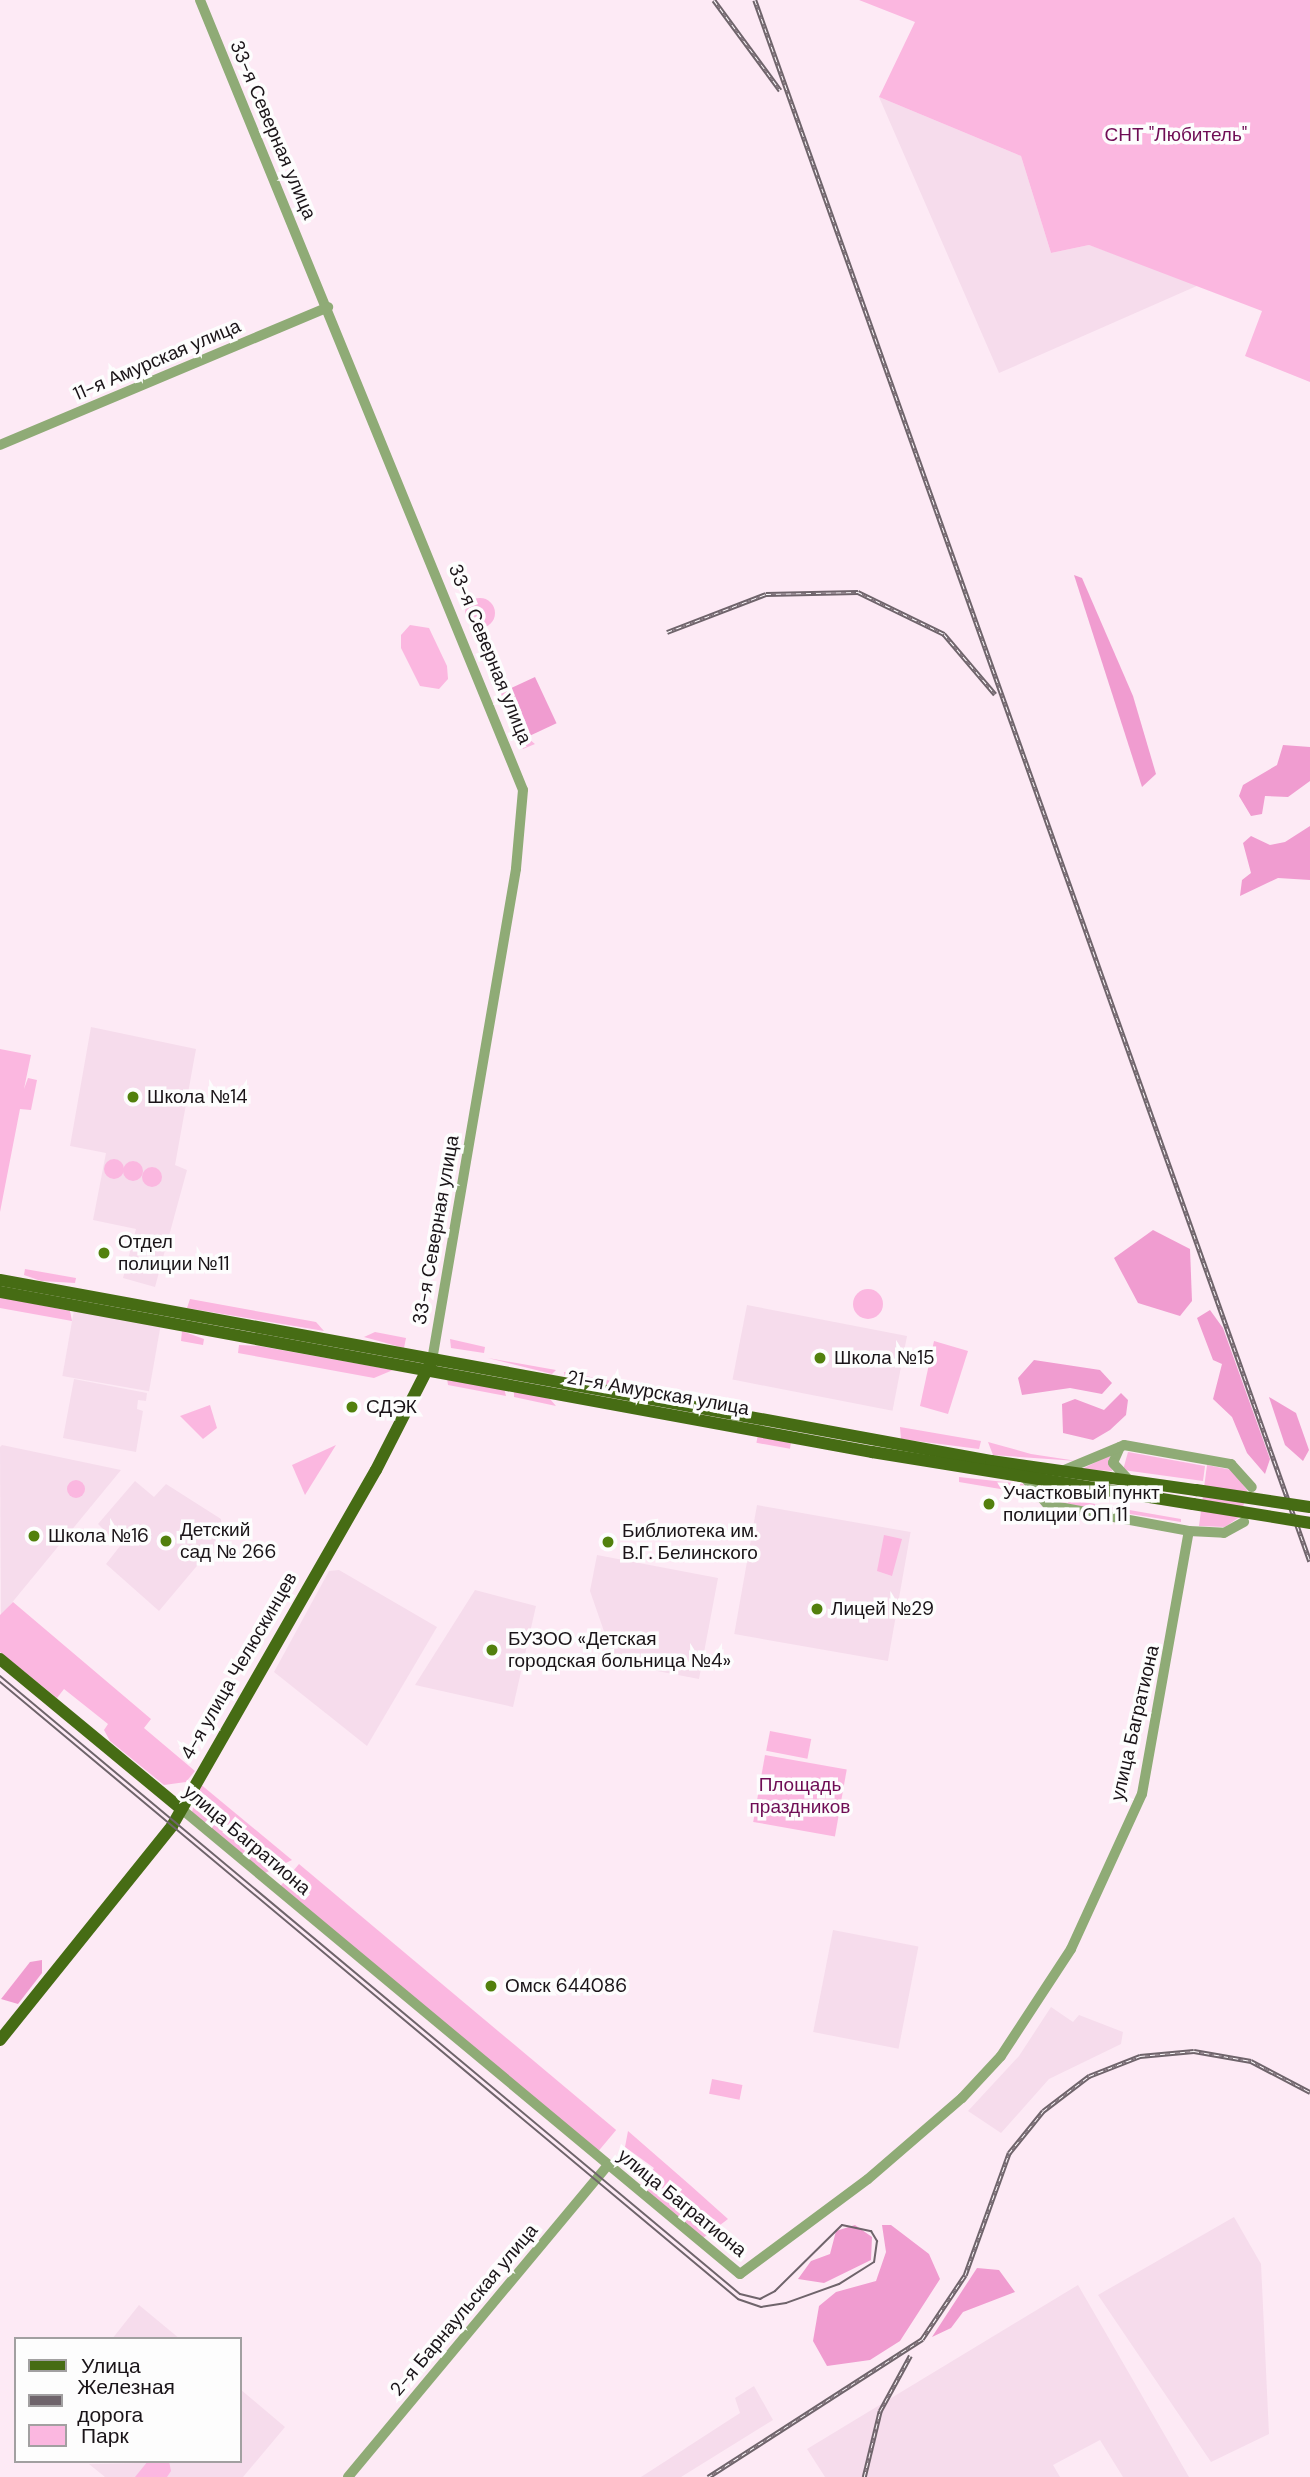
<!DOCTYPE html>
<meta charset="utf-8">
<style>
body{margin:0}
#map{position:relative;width:1310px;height:2477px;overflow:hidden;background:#fdeaf5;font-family:"DM Sans",sans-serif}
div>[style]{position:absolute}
.built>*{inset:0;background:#f6dcec;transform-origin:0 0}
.green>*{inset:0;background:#fbb7e0;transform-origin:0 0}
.round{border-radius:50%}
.forest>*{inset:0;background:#f09cd0;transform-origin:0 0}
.minor>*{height:10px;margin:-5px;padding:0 5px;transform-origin:5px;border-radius:5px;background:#8fab76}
.major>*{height:12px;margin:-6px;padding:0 6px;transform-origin:6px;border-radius:6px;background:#466c14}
.tram>*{height:2px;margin:-1px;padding:0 1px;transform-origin:1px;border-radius:1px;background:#6f646b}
.rail>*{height:4.5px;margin-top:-2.25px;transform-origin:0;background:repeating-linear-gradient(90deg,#fdfdfd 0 5px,#6f646b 0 10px);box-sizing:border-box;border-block:2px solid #6f646b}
.major-bridge>*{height:12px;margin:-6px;padding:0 6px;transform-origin:6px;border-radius:6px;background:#466c14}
.dots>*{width:19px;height:19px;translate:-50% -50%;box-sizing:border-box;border:4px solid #fdfdfd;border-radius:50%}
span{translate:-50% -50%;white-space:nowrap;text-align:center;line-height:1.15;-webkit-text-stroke:7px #fdfdfd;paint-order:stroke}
.street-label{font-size:19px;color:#1a1418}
.park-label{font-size:19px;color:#6f0d55}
.poi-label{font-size:19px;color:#1a1418}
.left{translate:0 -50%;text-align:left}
.legend{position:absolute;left:14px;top:2337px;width:228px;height:126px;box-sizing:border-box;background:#fdfdfd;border:2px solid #a2a0a1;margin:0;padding:9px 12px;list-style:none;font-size:21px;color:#1a1418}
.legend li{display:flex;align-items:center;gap:14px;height:35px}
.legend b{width:35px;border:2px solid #a2a0a1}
</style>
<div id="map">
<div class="built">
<i style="clip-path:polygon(879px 97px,1021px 156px,1051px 253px,1089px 245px,1199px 285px,999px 373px)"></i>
<i style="clip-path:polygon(91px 1027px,196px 1049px,175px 1165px,187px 1170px,155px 1287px,123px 1278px,136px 1229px,93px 1220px,106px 1153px,70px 1146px)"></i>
<i style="left:747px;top:1305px;width:163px;height:76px;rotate:11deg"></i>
<i style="left:74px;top:1310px;width:88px;height:67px;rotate:10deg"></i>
<i style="clip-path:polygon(74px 1379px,147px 1393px,146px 1401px,138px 1400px,137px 1409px,143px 1411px,136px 1452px,63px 1438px)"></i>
<i style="clip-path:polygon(2px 1445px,121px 1470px,1px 1616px,0 1447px)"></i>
<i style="clip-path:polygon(135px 1481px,154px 1497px,166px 1484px,221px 1519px,222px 1536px,159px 1611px,106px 1564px,120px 1546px,98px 1524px)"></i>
<i style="left:757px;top:1505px;width:156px;height:131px;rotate:10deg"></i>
<i style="clip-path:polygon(597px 1555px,718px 1578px,699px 1679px,615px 1663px,590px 1591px)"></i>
<i style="clip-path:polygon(339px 1570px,437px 1627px,367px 1746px,274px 1672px,329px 1571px)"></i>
<i style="clip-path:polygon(475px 1590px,536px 1606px,513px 1707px,415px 1685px)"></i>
<i style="left:833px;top:1930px;width:87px;height:104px;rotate:11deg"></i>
<i style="clip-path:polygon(1051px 2007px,1073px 2022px,1079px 2015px,1123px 2032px,1121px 2044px,1049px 2079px,1001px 2133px,968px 2111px,1019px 2056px)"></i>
<i style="clip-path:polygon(1234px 2217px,1261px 2264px,1269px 2434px,1211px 2462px,1098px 2295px)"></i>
<i style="clip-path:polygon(1078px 2285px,1189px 2477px,1123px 2477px,1100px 2440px,1053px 2465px,1060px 2477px,825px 2477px,807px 2449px)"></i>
<i style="clip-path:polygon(139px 2305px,180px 2339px,112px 2339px)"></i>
<i style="clip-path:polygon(754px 2386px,773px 2420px,681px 2477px,641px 2477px,740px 2413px,735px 2398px)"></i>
<i style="clip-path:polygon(240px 2389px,285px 2427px,243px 2477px,105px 2477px,89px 2464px,240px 2461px)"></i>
</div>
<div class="green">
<i style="clip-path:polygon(859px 0,1310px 0,1310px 382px,1245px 356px,1262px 311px,1089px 245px,1051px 253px,1021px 156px,879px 97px,915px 22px)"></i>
<i class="round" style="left:465px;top:598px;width:30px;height:30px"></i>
<i style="clip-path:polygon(410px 625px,429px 628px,447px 666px,448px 679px,439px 689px,420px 686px,401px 648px,401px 635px)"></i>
<i style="clip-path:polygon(483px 634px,503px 681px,499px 683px,477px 642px)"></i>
<i style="clip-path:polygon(508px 687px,523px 734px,535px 744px,523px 749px,500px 694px)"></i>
<i style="clip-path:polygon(0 1049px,31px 1055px,24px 1089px,28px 1078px,37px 1080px,31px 1110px,20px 1109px,0 1212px)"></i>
<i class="round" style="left:104px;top:1159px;width:20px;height:20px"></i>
<i class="round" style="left:123px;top:1161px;width:20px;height:20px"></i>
<i class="round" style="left:142px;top:1167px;width:20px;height:20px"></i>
<i style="clip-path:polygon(25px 1269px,76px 1278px,75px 1283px,41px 1281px,24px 1275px)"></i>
<i class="round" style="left:853px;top:1289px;width:30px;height:30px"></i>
<i style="clip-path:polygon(0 1297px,70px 1311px,72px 1321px,0 1308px)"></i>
<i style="clip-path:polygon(190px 1299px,316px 1322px,324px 1331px,187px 1308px)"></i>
<i style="clip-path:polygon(182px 1331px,204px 1339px,203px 1345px,181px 1341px)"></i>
<i style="clip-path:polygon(375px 1332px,406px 1338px,404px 1348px,364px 1337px)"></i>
<i style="clip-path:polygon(450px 1339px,485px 1347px,484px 1353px,451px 1348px)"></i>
<i style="clip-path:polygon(934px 1341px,968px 1351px,948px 1414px,920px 1406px)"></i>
<i style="clip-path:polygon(239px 1345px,259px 1346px,393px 1370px,374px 1378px,238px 1353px)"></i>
<i style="clip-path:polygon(488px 1358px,556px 1370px,552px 1374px)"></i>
<i style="clip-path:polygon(564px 1372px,649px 1388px,652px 1392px,565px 1377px)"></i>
<i style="clip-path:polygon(447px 1378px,504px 1388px,506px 1396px,448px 1385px)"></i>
<i style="clip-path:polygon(514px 1390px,550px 1399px,556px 1406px,514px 1397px)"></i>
<i style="clip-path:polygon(210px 1405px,217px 1428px,203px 1439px,180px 1416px)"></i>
<i style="clip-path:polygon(900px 1427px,981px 1441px,979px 1449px,901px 1439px)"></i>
<i style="left:758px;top:1434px;width:34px;height:9px;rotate:10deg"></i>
<i style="clip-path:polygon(988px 1442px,1031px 1454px,1077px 1461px,993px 1455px)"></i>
<i style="clip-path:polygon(336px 1445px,305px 1495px,292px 1465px)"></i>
<i style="clip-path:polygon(1128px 1452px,1205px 1466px,1203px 1481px,1123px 1470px)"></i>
<i style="clip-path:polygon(1110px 1455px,1112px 1471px,1082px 1469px)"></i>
<i style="clip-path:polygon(1207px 1465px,1232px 1470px,1247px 1490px,1241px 1516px,1225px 1527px,1199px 1526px)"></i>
<i style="clip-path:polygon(959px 1477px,1023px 1484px,1036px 1495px,959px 1482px)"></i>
<i class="round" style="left:67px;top:1480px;width:18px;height:18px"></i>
<i style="clip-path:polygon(1055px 1497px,1181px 1519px,1181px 1522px,1060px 1503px)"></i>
<i style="clip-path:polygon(884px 1535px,902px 1539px,892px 1576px,877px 1571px)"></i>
<i style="clip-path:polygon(13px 1602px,151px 1719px,144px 1728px,195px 1771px,186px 1782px,164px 1785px,110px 1741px,104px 1730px,108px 1724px,64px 1689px,57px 1698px,0 1652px,0 1615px)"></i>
<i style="left:770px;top:1731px;width:42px;height:20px;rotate:11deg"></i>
<i style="left:765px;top:1755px;width:83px;height:68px;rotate:10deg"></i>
<i style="clip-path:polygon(199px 1783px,292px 1860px,263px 1874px,192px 1812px)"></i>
<i style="left:299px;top:1864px;width:414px;height:31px;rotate:40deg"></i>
<i style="left:712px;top:2079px;width:31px;height:15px;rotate:11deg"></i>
<i style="clip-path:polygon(628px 2131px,690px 2185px,728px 2219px,699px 2241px,637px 2190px,654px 2168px,625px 2147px)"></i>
<i style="clip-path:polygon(148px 2461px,169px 2461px,171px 2471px,167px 2477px,135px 2477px)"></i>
</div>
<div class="forest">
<i style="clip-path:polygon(1074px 575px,1082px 578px,1133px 696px,1156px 774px,1142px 787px)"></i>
<i style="left:535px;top:677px;width:51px;height:33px;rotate:65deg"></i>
<i style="clip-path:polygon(1283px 745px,1310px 747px,1310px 781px,1288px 797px,1265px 796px,1262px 814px,1251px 816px,1239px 796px,1243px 785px,1277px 765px)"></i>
<i style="clip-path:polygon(1310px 826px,1310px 880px,1278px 878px,1240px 896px,1242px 880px,1251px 873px,1243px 843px,1251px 836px,1270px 845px,1285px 842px)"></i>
<i style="clip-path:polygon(1153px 1230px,1190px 1249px,1192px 1301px,1180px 1316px,1138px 1303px,1114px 1258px)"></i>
<i style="clip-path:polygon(1210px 1310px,1223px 1328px,1270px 1459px,1265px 1474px,1247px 1453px,1232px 1417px,1213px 1399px,1222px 1364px,1213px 1360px,1197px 1318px)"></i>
<i style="clip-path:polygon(1034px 1360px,1100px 1370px,1112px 1383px,1102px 1394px,1070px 1388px,1022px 1395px,1018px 1378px)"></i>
<i style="clip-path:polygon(1121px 1393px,1128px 1400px,1126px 1415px,1110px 1430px,1093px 1440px,1063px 1433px,1062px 1404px,1075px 1399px,1104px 1410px)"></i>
<i style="clip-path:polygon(1269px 1397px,1296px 1413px,1309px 1450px,1303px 1461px,1285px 1445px)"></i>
<i style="clip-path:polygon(42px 1960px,42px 1973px,18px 2004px,1px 1999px,30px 1962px)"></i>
<i style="clip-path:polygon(855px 2225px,872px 2237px,871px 2260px,824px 2283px,798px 2279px,811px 2261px,830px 2254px,836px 2231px)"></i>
<i style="clip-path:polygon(882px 2225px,891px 2225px,929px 2254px,940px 2279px,900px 2341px,870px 2360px,827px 2366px,813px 2341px,819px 2306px,836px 2292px,876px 2281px,886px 2252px)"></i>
<i style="clip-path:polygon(977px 2268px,999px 2270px,1015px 2292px,963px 2312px,951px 2328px,932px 2337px)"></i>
</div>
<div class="minor">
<i style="left:200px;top:0;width:853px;rotate:67.76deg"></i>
<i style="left:523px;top:790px;width:79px;rotate:95.1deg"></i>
<i style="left:516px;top:869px;width:496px;rotate:99.7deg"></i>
<i style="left:0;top:445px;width:356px;rotate:-22.8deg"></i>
<i style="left:1120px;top:1447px;width:17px;rotate:114deg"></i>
<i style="left:1113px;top:1463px;width:21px;rotate:47deg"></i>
<i style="left:1064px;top:1470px;width:65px;rotate:-22.6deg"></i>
<i style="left:1124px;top:1445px;width:109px;rotate:10.1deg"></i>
<i style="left:1231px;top:1464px;width:31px;rotate:48deg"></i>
<i style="left:1026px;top:1479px;width:34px;rotate:50deg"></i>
<i style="left:1048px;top:1505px;width:143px;rotate:10.4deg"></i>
<i style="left:1189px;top:1531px;width:35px;rotate:3deg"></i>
<i style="left:1224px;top:1533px;width:23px;rotate:-29deg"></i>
<i style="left:1048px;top:1505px;width:12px;rotate:-81deg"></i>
<i style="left:1050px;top:1493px;width:14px;rotate:-34deg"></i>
<i style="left:179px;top:1807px;width:730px;rotate:39.78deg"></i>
<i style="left:740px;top:2274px;width:159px;rotate:-36.6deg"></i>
<i style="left:868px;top:2179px;width:124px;rotate:-40.8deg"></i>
<i style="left:962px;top:2098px;width:57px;rotate:-47.1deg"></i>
<i style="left:1001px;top:2056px;width:128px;rotate:-56.8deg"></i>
<i style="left:1071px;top:1949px;width:170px;rotate:-65.4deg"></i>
<i style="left:1142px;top:1794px;width:267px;rotate:-79.9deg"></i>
<i style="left:348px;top:2477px;width:405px;rotate:-50.2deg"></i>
</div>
<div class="major">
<i style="left:0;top:1280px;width:1007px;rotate:10.35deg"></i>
<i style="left:991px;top:1461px;width:207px;rotate:8.1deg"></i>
<i style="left:0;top:1292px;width:887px;rotate:10.4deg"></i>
<i style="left:872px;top:1452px;width:325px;rotate:9.2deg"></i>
<i style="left:0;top:1659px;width:232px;rotate:39.6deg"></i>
<i style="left:0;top:2040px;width:275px;rotate:-51.2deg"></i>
<i style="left:172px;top:1826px;width:410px;rotate:-60.2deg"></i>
<i style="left:376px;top:1470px;width:121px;rotate:-63deg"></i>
</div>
<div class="tram">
<i style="left:0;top:1676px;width:964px;rotate:39.87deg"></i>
<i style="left:740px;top:2294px;width:21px;rotate:14deg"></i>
<i style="left:760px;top:2299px;width:17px;rotate:-28deg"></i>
<i style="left:775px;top:2291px;width:94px;rotate:-44.6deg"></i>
<i style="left:842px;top:2225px;width:30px;rotate:12deg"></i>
<i style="left:871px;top:2231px;width:12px;rotate:59deg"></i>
<i style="left:877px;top:2241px;width:21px;rotate:98deg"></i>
<i style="left:874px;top:2262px;width:41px;rotate:147.8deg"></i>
<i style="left:839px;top:2284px;width:56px;rotate:160.3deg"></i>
<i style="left:786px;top:2303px;width:25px;rotate:171deg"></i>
<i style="left:761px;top:2307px;width:24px;rotate:-161deg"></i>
<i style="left:738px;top:2299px;width:962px;rotate:-140.1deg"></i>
</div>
<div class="rail">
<i style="left:714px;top:0;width:112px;rotate:53.7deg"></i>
<i style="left:755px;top:0;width:1657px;rotate:70.43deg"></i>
<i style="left:667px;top:632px;width:106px;rotate:-21deg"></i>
<i style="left:766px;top:594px;width:92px;rotate:-1.2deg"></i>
<i style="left:858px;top:592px;width:96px;rotate:26deg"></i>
<i style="left:944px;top:634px;width:79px;rotate:49.6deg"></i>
<i style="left:708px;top:2477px;width:255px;rotate:-32.8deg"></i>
<i style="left:922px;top:2339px;width:77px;rotate:-56.1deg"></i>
<i style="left:965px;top:2275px;width:130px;rotate:-70.2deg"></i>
<i style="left:1009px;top:2153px;width:54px;rotate:-51deg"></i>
<i style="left:1043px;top:2111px;width:58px;rotate:-37.3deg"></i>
<i style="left:1089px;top:2076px;width:55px;rotate:-21.4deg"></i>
<i style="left:1140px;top:2056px;width:54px;rotate:-5.3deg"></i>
<i style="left:1194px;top:2051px;width:58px;rotate:10deg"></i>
<i style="left:1251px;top:2061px;width:67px;rotate:27.7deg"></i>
<i style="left:864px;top:2477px;width:68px;rotate:-76.4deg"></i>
<i style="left:880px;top:2411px;width:63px;rotate:-61.4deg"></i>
</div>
<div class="major-bridge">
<i style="left:1196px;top:1490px;width:115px;rotate:8.5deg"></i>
<i style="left:1193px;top:1504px;width:119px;rotate:9.2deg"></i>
</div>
<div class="dots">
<i style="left:133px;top:1097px;background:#52800d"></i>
<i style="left:104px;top:1253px;background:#52800d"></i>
<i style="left:820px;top:1358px;background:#52800d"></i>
<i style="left:352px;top:1407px;background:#52800d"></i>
<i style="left:989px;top:1504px;background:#52800d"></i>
<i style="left:34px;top:1536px;background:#52800d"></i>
<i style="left:166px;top:1541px;background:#52800d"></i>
<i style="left:608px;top:1542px;background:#52800d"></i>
<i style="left:817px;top:1609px;background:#52800d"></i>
<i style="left:492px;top:1650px;background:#52800d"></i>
<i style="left:491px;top:1986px;background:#52800d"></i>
</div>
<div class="street-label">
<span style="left:273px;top:130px;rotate:67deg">33-я Северная улица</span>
<span style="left:157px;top:360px;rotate:-23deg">11-я Амурская улица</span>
<span style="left:490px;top:654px;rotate:68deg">33-я Северная улица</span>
<span style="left:436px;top:1230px;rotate:-80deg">33-я Северная улица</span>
<span style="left:658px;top:1393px;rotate:10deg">21-я Амурская улица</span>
<span style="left:239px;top:1666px;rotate:-60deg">4-я улица Челюскинцев</span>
<span style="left:1135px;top:1723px;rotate:-77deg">улица Багратиона</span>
<span style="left:247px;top:1840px;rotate:40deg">улица Багратиона</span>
<span style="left:682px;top:2203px;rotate:39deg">улица Багратиона</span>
<span style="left:464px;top:2310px;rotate:-50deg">2-я Барнаульская улица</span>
</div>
<div class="park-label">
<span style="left:1176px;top:135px">СНТ "Любитель"</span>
<span style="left:800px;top:1796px">Площадь<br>праздников</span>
</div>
<div class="poi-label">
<span class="left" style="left:147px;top:1097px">Школа №14</span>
<span class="left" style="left:118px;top:1253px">Отдел<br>полиции №11</span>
<span class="left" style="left:834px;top:1358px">Школа №15</span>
<span class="left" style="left:366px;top:1407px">СДЭК</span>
<span class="left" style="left:1003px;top:1504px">Участковый пункт<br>полиции ОП 11</span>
<span class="left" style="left:180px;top:1541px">Детский<br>сад № 266</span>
<span class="left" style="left:622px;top:1542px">Библиотека им.<br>В.Г. Белинского</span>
<span class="left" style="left:48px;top:1536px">Школа №16</span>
<span class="left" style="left:831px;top:1609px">Лицей №29</span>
<span class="left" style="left:508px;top:1650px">БУЗОО «Детская<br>городская больница №4»</span>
<span class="left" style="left:505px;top:1986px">Омск 644086</span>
</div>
<ul class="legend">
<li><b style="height:9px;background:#466c14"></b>Улица</li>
<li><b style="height:9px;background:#6f646b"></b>Железная дорога</li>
<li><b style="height:19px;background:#fbb7e0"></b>Парк</li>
</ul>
</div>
